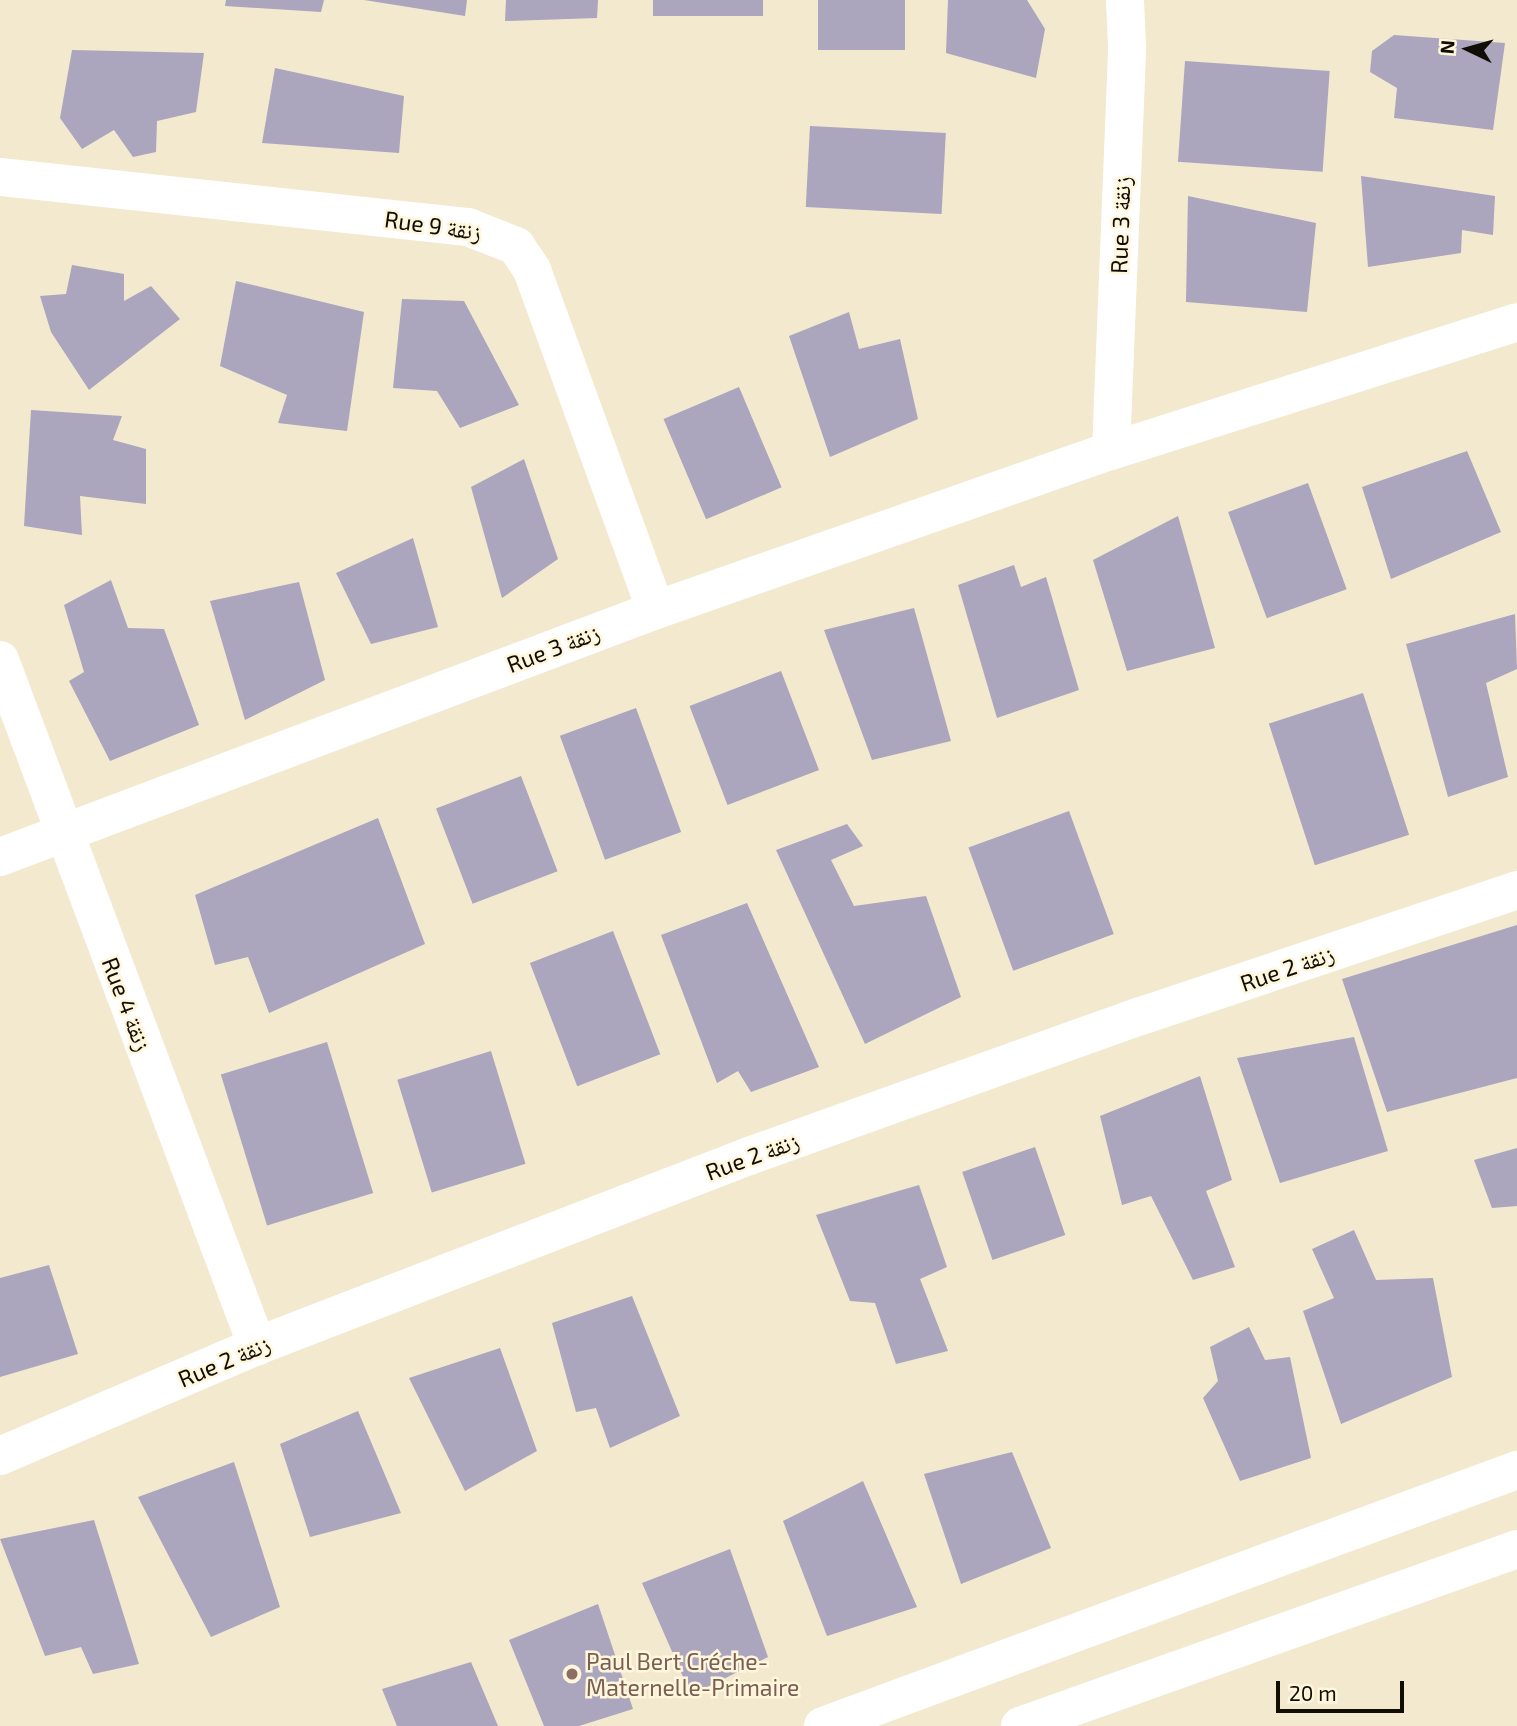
<!DOCTYPE html>
<meta charset="utf-8">
<style>
body{margin:0}
#map{position:relative;width:1517px;height:1726px;overflow:hidden;background:#f2e9ce;font-family:"Exo 2","Noto Naskh Arabic",sans-serif}
div>[style]{position:absolute}
.building>*{inset:0;background:#aba5be;transform-origin:0 0}
.minor>*{height:38px;margin:-19px;padding:0 19px;transform-origin:19px;border-radius:19px;background:#fff}
.primary>*{height:38px;margin:-19px;padding:0 19px;transform-origin:19px;border-radius:19px;background:#fff}
.dots>*{width:19px;height:19px;translate:-50% -50%;box-sizing:border-box;border:4px solid #fff6db;border-radius:50%}
span{translate:-50% -50%;white-space:nowrap;text-align:center;line-height:1.15;-webkit-text-stroke:5px #fff6db;paint-order:stroke}
.street-label{font-size:23px;color:#100d05}
.education-label{font-size:23px;color:#785e54}
.left{translate:0 -50%;text-align:left}
.north{position:absolute;left:1433px;top:14px;width:70px;height:70px;-webkit-text-stroke:5px #fff6db;paint-order:stroke;rotate:275deg;font-size:19px;font-weight:700;line-height:28px;text-align:center;color:#100d05}
.north::after{content:'';display:block;margin:auto;width:24px;height:32px;background:#100d05;clip-path:polygon(50% 0,100% 100%,50% 72%,0 100%)}
.scale{position:absolute;left:1276px;top:1681px;width:128px;height:32px;box-sizing:border-box;border:4px solid #100d05;border-top:0;padding-left:9px;font-size:21px;line-height:24px;white-space:nowrap;color:#100d05;-webkit-text-stroke:5px #fff6db;paint-order:stroke}
</style>
<div id="map">
<div class="building">
<i style="clip-path:polygon(226px 0,324px 0,321px 12px,225px 6px)"></i>
<i style="clip-path:polygon(364px 0,467px 0,465px 16px)"></i>
<i style="clip-path:polygon(506px 0,598px 0,597px 18px,505px 21px)"></i>
<i style="left:653px;top:0;width:110px;height:16px"></i>
<i style="left:818px;top:0;width:87px;height:50px"></i>
<i style="clip-path:polygon(948px 0,1027px 0,1045px 29px,1036px 78px,946px 53px)"></i>
<i style="clip-path:polygon(1394px 35px,1505px 43px,1493px 130px,1394px 118px,1397px 88px,1370px 72px,1372px 51px)"></i>
<i style="clip-path:polygon(72px 50px,204px 53px,196px 112px,157px 121px,156px 152px,133px 157px,114px 130px,82px 149px,60px 118px)"></i>
<i style="left:1185px;top:61px;width:145px;height:101px;rotate:4deg"></i>
<i style="clip-path:polygon(275px 68px,404px 96px,399px 153px,262px 143px)"></i>
<i style="left:810px;top:126px;width:136px;height:81px;rotate:3deg"></i>
<i style="clip-path:polygon(1361px 176px,1495px 196px,1493px 235px,1462px 230px,1461px 253px,1368px 267px)"></i>
<i style="clip-path:polygon(1188px 196px,1316px 223px,1307px 312px,1186px 302px)"></i>
<i style="clip-path:polygon(72px 265px,124px 274px,124px 301px,151px 286px,180px 319px,89px 390px,51px 332px,40px 296px,66px 294px)"></i>
<i style="clip-path:polygon(236px 281px,364px 312px,347px 431px,278px 423px,287px 395px,220px 366px)"></i>
<i style="clip-path:polygon(402px 299px,464px 301px,519px 405px,460px 428px,437px 391px,393px 388px)"></i>
<i style="clip-path:polygon(849px 312px,859px 349px,900px 339px,918px 419px,830px 457px,789px 336px)"></i>
<i style="left:739px;top:387px;width:109px;height:82px;rotate:67deg"></i>
<i style="clip-path:polygon(31px 410px,122px 416px,113px 440px,146px 449px,146px 504px,80px 496px,82px 535px,24px 526px)"></i>
<i style="clip-path:polygon(1467px 451px,1501px 532px,1391px 579px,1362px 487px)"></i>
<i style="clip-path:polygon(524px 459px,558px 559px,502px 598px,471px 487px)"></i>
<i style="left:1308px;top:483px;width:113px;height:85px;rotate:70deg"></i>
<i style="clip-path:polygon(1178px 516px,1215px 648px,1127px 671px,1093px 560px)"></i>
<i style="clip-path:polygon(413px 538px,438px 627px,371px 644px,336px 573px)"></i>
<i style="clip-path:polygon(1014px 565px,1021px 587px,1046px 577px,1079px 690px,997px 718px,958px 585px)"></i>
<i style="clip-path:polygon(111px 580px,128px 628px,164px 629px,199px 725px,110px 761px,69px 681px,84px 672px,64px 605px)"></i>
<i style="clip-path:polygon(299px 582px,325px 680px,245px 720px,210px 601px)"></i>
<i style="clip-path:polygon(914px 608px,951px 741px,872px 760px,824px 630px)"></i>
<i style="clip-path:polygon(1515px 614px,1517px 669px,1486px 683px,1508px 777px,1448px 797px,1406px 644px)"></i>
<i style="left:781px;top:671px;width:106px;height:98px;rotate:69deg"></i>
<i style="left:1363px;top:693px;width:149px;height:99px;rotate:72deg"></i>
<i style="left:636px;top:708px;width:132px;height:81px;rotate:70deg"></i>
<i style="left:521px;top:776px;width:102px;height:91px;rotate:69deg"></i>
<i style="left:1069px;top:811px;width:131px;height:107px;rotate:70deg"></i>
<i style="clip-path:polygon(378px 818px,425px 944px,269px 1013px,248px 957px,215px 965px,195px 895px)"></i>
<i style="clip-path:polygon(847px 824px,863px 846px,831px 860px,854px 906px,926px 896px,961px 997px,865px 1044px,776px 850px)"></i>
<i style="clip-path:polygon(747px 903px,819px 1067px,751px 1092px,738px 1071px,717px 1083px,661px 935px)"></i>
<i style="clip-path:polygon(1517px 925px,1517px 1078px,1387px 1112px,1342px 979px)"></i>
<i style="left:613px;top:931px;width:132px;height:89px;rotate:69deg"></i>
<i style="clip-path:polygon(1354px 1037px,1388px 1151px,1280px 1183px,1237px 1058px)"></i>
<i style="left:327px;top:1042px;width:158px;height:111px;rotate:73deg"></i>
<i style="left:491px;top:1051px;width:118px;height:98px;rotate:73deg"></i>
<i style="clip-path:polygon(1200px 1076px,1232px 1180px,1206px 1191px,1235px 1267px,1193px 1280px,1151px 1196px,1122px 1205px,1100px 1116px)"></i>
<i style="left:1035px;top:1147px;width:93px;height:77px;rotate:71deg"></i>
<i style="clip-path:polygon(1517px 1148px,1517px 1206px,1492px 1208px,1474px 1160px)"></i>
<i style="clip-path:polygon(919px 1185px,947px 1267px,920px 1279px,948px 1351px,896px 1364px,875px 1303px,850px 1301px,816px 1215px)"></i>
<i style="clip-path:polygon(1354px 1230px,1376px 1280px,1433px 1278px,1452px 1377px,1341px 1424px,1303px 1311px,1334px 1298px,1312px 1249px)"></i>
<i style="clip-path:polygon(49px 1265px,78px 1354px,0 1377px,0 1278px)"></i>
<i style="clip-path:polygon(632px 1296px,680px 1416px,610px 1448px,596px 1408px,576px 1412px,552px 1323px)"></i>
<i style="clip-path:polygon(1249px 1327px,1265px 1360px,1290px 1357px,1311px 1458px,1240px 1481px,1203px 1398px,1218px 1381px,1210px 1347px)"></i>
<i style="clip-path:polygon(500px 1348px,537px 1451px,465px 1491px,409px 1378px)"></i>
<i style="clip-path:polygon(358px 1411px,401px 1513px,310px 1537px,280px 1444px)"></i>
<i style="clip-path:polygon(1012px 1452px,1051px 1548px,961px 1584px,924px 1474px)"></i>
<i style="clip-path:polygon(234px 1462px,280px 1607px,211px 1637px,138px 1497px)"></i>
<i style="clip-path:polygon(863px 1481px,917px 1607px,827px 1636px,783px 1521px)"></i>
<i style="clip-path:polygon(94px 1520px,139px 1664px,93px 1674px,81px 1647px,45px 1656px,0 1539px)"></i>
<i style="clip-path:polygon(730px 1549px,768px 1657px,691px 1695px,642px 1583px)"></i>
<i style="clip-path:polygon(598px 1604px,633px 1709px,579px 1726px,544px 1726px,509px 1640px)"></i>
<i style="clip-path:polygon(471px 1662px,498px 1726px,397px 1726px,382px 1689px)"></i>
</div>
<div class="minor">
<i style="left:0;top:177px;width:471px;rotate:6.1deg"></i>
<i style="left:468px;top:227px;width:52px;rotate:21.6deg"></i>
<i style="left:516px;top:246px;width:29px;rotate:56deg"></i>
<i style="left:532px;top:270px;width:362px;rotate:70deg"></i>
<i style="left:1111px;top:451px;width:405px;rotate:-87.7deg"></i>
<i style="left:1127px;top:46px;width:46px;rotate:-92.5deg"></i>
<i style="left:0;top:660px;width:733px;rotate:69.46deg"></i>
<i style="left:0;top:857px;width:701px;rotate:-20.63deg"></i>
<i style="left:656px;top:610px;width:482px;rotate:-19.3deg"></i>
<i style="left:1111px;top:451px;width:426px;rotate:-17.6deg"></i>
<i style="left:0;top:1456px;width:280px;rotate:-23.2deg"></i>
<i style="left:257px;top:1346px;width:527px;rotate:-21.12deg"></i>
<i style="left:749px;top:1156px;width:416px;rotate:-19.7deg"></i>
<i style="left:1141px;top:1016px;width:397px;rotate:-18.5deg"></i>
</div>
<div class="primary">
<i style="left:823px;top:1726px;width:740px;rotate:-20.25deg"></i>
<i style="left:1020px;top:1726px;width:528px;rotate:-19.6deg"></i>
</div>
<div class="dots">
<i style="left:572px;top:1674px;background:#8d6e63"></i>
</div>
<div class="street-label">
<span style="left:433px;top:225px;rotate:8deg">Rue 9 زنقة</span>
<span style="left:1120px;top:225px;rotate:-88deg">Rue 3 زنقة</span>
<span style="left:553px;top:648px;rotate:-21deg">Rue 3 زنقة</span>
<span style="left:1287px;top:968px;rotate:-19deg">Rue 2 زنقة</span>
<span style="left:127px;top:1004px;rotate:69deg">Rue 4 زنقة</span>
<span style="left:752px;top:1156px;rotate:-20deg">Rue 2 زنقة</span>
<span style="left:224px;top:1361px;rotate:-23deg">Rue 2 زنقة</span>
</div>
<div class="education-label">
<span class="left" style="left:586px;top:1674px">Paul Bert Créche-<br>Maternelle-Primaire</span>
</div>
<div class="north">N</div>
<div class="scale">20 m</div>
</div>
